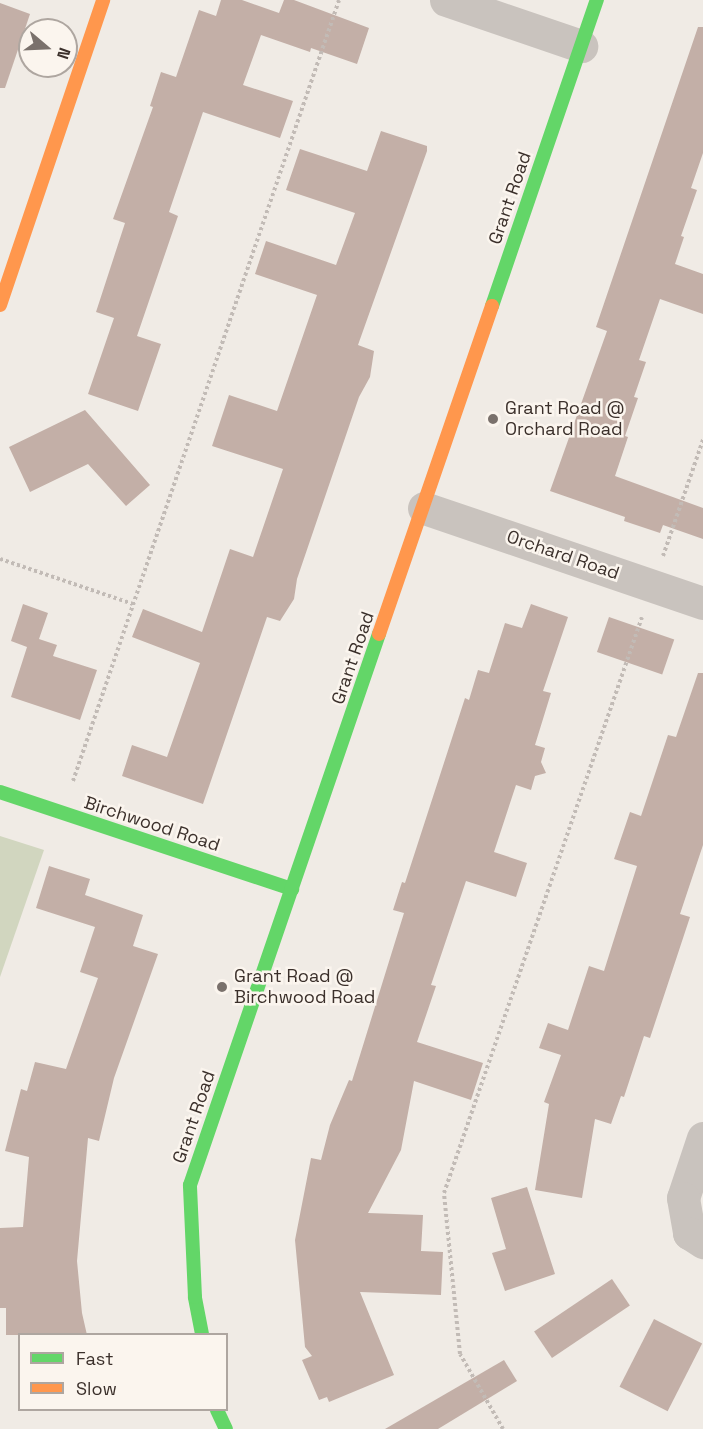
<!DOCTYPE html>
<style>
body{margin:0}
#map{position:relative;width:703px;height:1429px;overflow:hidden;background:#f0ebe5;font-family:"Space Grotesk",sans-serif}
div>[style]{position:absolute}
.green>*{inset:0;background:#d1d6bf}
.building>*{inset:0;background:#c3afa7;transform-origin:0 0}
.path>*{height:4px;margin-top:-2px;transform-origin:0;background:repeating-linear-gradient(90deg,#c2bbb6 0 3px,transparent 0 6px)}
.street>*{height:33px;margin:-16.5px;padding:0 16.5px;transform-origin:16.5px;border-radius:16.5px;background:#c9c3be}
.fast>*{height:14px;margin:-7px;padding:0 7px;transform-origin:7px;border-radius:7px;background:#63d668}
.slow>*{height:14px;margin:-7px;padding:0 7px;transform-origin:7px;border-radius:7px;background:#ff974d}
.dots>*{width:16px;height:16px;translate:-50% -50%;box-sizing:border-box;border:3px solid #fbf5ee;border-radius:50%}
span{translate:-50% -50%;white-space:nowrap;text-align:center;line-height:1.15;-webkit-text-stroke:5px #fbf5ee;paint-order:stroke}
.street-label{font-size:18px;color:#3b302b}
.poi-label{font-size:18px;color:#3b302b}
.left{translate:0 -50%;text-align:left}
.legend{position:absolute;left:18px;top:1333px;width:210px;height:78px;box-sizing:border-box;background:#fbf5ee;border:2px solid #aea6a0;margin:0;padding:8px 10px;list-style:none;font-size:18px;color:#3b302b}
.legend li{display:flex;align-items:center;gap:12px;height:30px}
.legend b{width:30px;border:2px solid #aea6a0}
.north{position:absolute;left:18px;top:18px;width:60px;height:60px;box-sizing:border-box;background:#fbf5ee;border:2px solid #aea6a0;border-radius:50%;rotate:109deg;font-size:16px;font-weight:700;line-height:24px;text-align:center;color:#3b302b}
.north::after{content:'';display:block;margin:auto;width:21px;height:27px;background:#7a716c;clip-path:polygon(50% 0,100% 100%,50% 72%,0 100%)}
</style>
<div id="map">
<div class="green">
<i style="clip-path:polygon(0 836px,44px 850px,0 977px)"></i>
</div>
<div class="building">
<i style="clip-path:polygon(221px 0,242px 0,279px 13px,284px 0,294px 0,369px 28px,357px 64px,311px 48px,310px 52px,261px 35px,243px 85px,293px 101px,280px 138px,203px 112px,169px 212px,178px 216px,137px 336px,161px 344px,138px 411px,88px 394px,114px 318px,96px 312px,125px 223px,113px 219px,153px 107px,150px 106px,161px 72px,176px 77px,199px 10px,216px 16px)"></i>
<i style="clip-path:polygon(0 3px,30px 14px,5px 88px,0 88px)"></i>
<i style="clip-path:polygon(698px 27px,703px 27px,703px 153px,691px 188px,697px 190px,681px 236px,684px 237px,675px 264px,703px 274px,703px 314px,660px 299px,639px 360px,646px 362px,634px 397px,638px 398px,625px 436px,628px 437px,615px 476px,703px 508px,703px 539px,663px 525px,660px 533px,624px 521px,625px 517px,550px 491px,607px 331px,596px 327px)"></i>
<i style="clip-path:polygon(381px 131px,427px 146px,427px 151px,358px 345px,374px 351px,370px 377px,359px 397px,297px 579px,294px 599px,280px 621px,267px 617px,203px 804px,122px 776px,132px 745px,167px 757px,200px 663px,132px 637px,143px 609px,202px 632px,230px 549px,253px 557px,283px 469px,212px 446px,229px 395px,277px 411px,317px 295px,255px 274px,266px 241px,336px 265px,355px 213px,286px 190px,300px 149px,367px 171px)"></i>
<i style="clip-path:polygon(85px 410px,150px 485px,126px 506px,88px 464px,30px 492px,9px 447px)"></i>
<i style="clip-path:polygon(23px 604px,48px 613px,39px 639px,57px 645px,53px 656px,97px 670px,80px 720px,11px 697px,27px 647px,11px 641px)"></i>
<i style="clip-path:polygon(531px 604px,568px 617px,543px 691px,551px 693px,535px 745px,545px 748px,541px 762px,546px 773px,535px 776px,531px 790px,516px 785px,494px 852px,527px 863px,516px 897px,466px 881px,431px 985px,436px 986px,417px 1042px,483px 1063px,471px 1100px,414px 1081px,401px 1150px,368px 1213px,423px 1215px,421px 1251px,443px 1252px,441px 1295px,360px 1292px,394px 1375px,329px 1402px,327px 1397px,319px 1400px,302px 1360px,312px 1356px,305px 1347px,295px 1240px,311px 1158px,321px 1160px,330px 1125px,349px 1080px,352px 1081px,404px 913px,393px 910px,402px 882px,405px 883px,465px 698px,469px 700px,478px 670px,489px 673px,505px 623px,522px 628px)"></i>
<i style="left:609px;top:617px;width:69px;height:37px;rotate:19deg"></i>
<i style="clip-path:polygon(698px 673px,703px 673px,703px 845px,680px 914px,690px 917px,650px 1038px,644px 1036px,624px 1097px,621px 1096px,611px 1124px,595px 1119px,582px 1198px,535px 1190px,549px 1104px,544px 1102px,561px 1055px,539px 1048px,548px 1023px,568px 1030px,589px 966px,604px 971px,637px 866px,614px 859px,630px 812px,641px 816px,668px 735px,676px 737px)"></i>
<i style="clip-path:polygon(49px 866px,90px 879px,85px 895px,143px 915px,133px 946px,158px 954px,114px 1078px,99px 1141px,88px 1138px,77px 1261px,82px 1313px,87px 1335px,6px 1335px,6px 1308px,0 1308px,0 1228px,23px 1227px,29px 1157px,5px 1151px,21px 1089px,27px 1091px,35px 1062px,66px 1069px,98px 978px,80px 972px,95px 927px,36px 908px)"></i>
<i style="clip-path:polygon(527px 1187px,555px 1274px,505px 1291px,492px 1253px,506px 1249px,491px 1198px)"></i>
<i style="left:612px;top:1279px;width:32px;height:94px;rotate:56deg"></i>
<i style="left:654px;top:1319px;width:54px;height:76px;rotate:27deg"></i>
<i style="clip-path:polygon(504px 1360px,517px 1381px,438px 1429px,385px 1429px)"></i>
</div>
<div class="path">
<i style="left:663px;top:556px;width:123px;rotate:-71deg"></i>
<i style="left:0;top:559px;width:140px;rotate:18.7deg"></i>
<i style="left:73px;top:781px;width:825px;rotate:-71.19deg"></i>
<i style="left:503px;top:1429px;width:86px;rotate:-119.8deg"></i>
<i style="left:460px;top:1354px;width:162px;rotate:-95.7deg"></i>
<i style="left:444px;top:1193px;width:609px;rotate:-71.03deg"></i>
</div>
<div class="street">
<i style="left:446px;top:0;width:143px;rotate:18.8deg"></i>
<i style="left:424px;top:508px;width:295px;rotate:18.8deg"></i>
<i style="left:703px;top:1138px;width:63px;rotate:108.4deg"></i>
<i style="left:683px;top:1198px;width:36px;rotate:80deg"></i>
<i style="left:689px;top:1233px;width:17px;rotate:33deg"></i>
</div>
<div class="fast">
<i style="left:492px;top:306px;width:324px;rotate:-71.1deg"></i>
<i style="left:0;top:792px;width:308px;rotate:18.4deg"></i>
<i style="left:202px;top:1334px;width:38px;rotate:-101deg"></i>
<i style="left:195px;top:1297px;width:112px;rotate:-92.6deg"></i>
<i style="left:190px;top:1185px;width:583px;rotate:-71.07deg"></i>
<i style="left:217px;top:1410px;width:21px;rotate:65deg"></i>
</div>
<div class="slow">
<i style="left:0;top:305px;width:322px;rotate:-71.3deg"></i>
<i style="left:379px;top:634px;width:347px;rotate:-71deg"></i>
</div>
<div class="dots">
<i style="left:493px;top:419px;background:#7a716c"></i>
<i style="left:222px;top:987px;background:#7a716c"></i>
</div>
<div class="street-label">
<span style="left:510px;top:198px;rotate:-71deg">Grant Road</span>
<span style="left:563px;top:555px;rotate:19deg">Orchard Road</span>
<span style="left:353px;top:658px;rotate:-71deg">Grant Road</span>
<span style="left:152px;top:824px;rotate:18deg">Birchwood Road</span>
<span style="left:194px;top:1117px;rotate:-71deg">Grant Road</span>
</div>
<div class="poi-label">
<span class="left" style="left:505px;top:419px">Grant Road @<br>Orchard Road</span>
<span class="left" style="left:234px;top:987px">Grant Road @<br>Birchwood Road</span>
</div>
<ul class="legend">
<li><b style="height:8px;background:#63d668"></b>Fast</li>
<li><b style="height:8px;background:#ff974d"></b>Slow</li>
</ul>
<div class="north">N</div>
</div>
